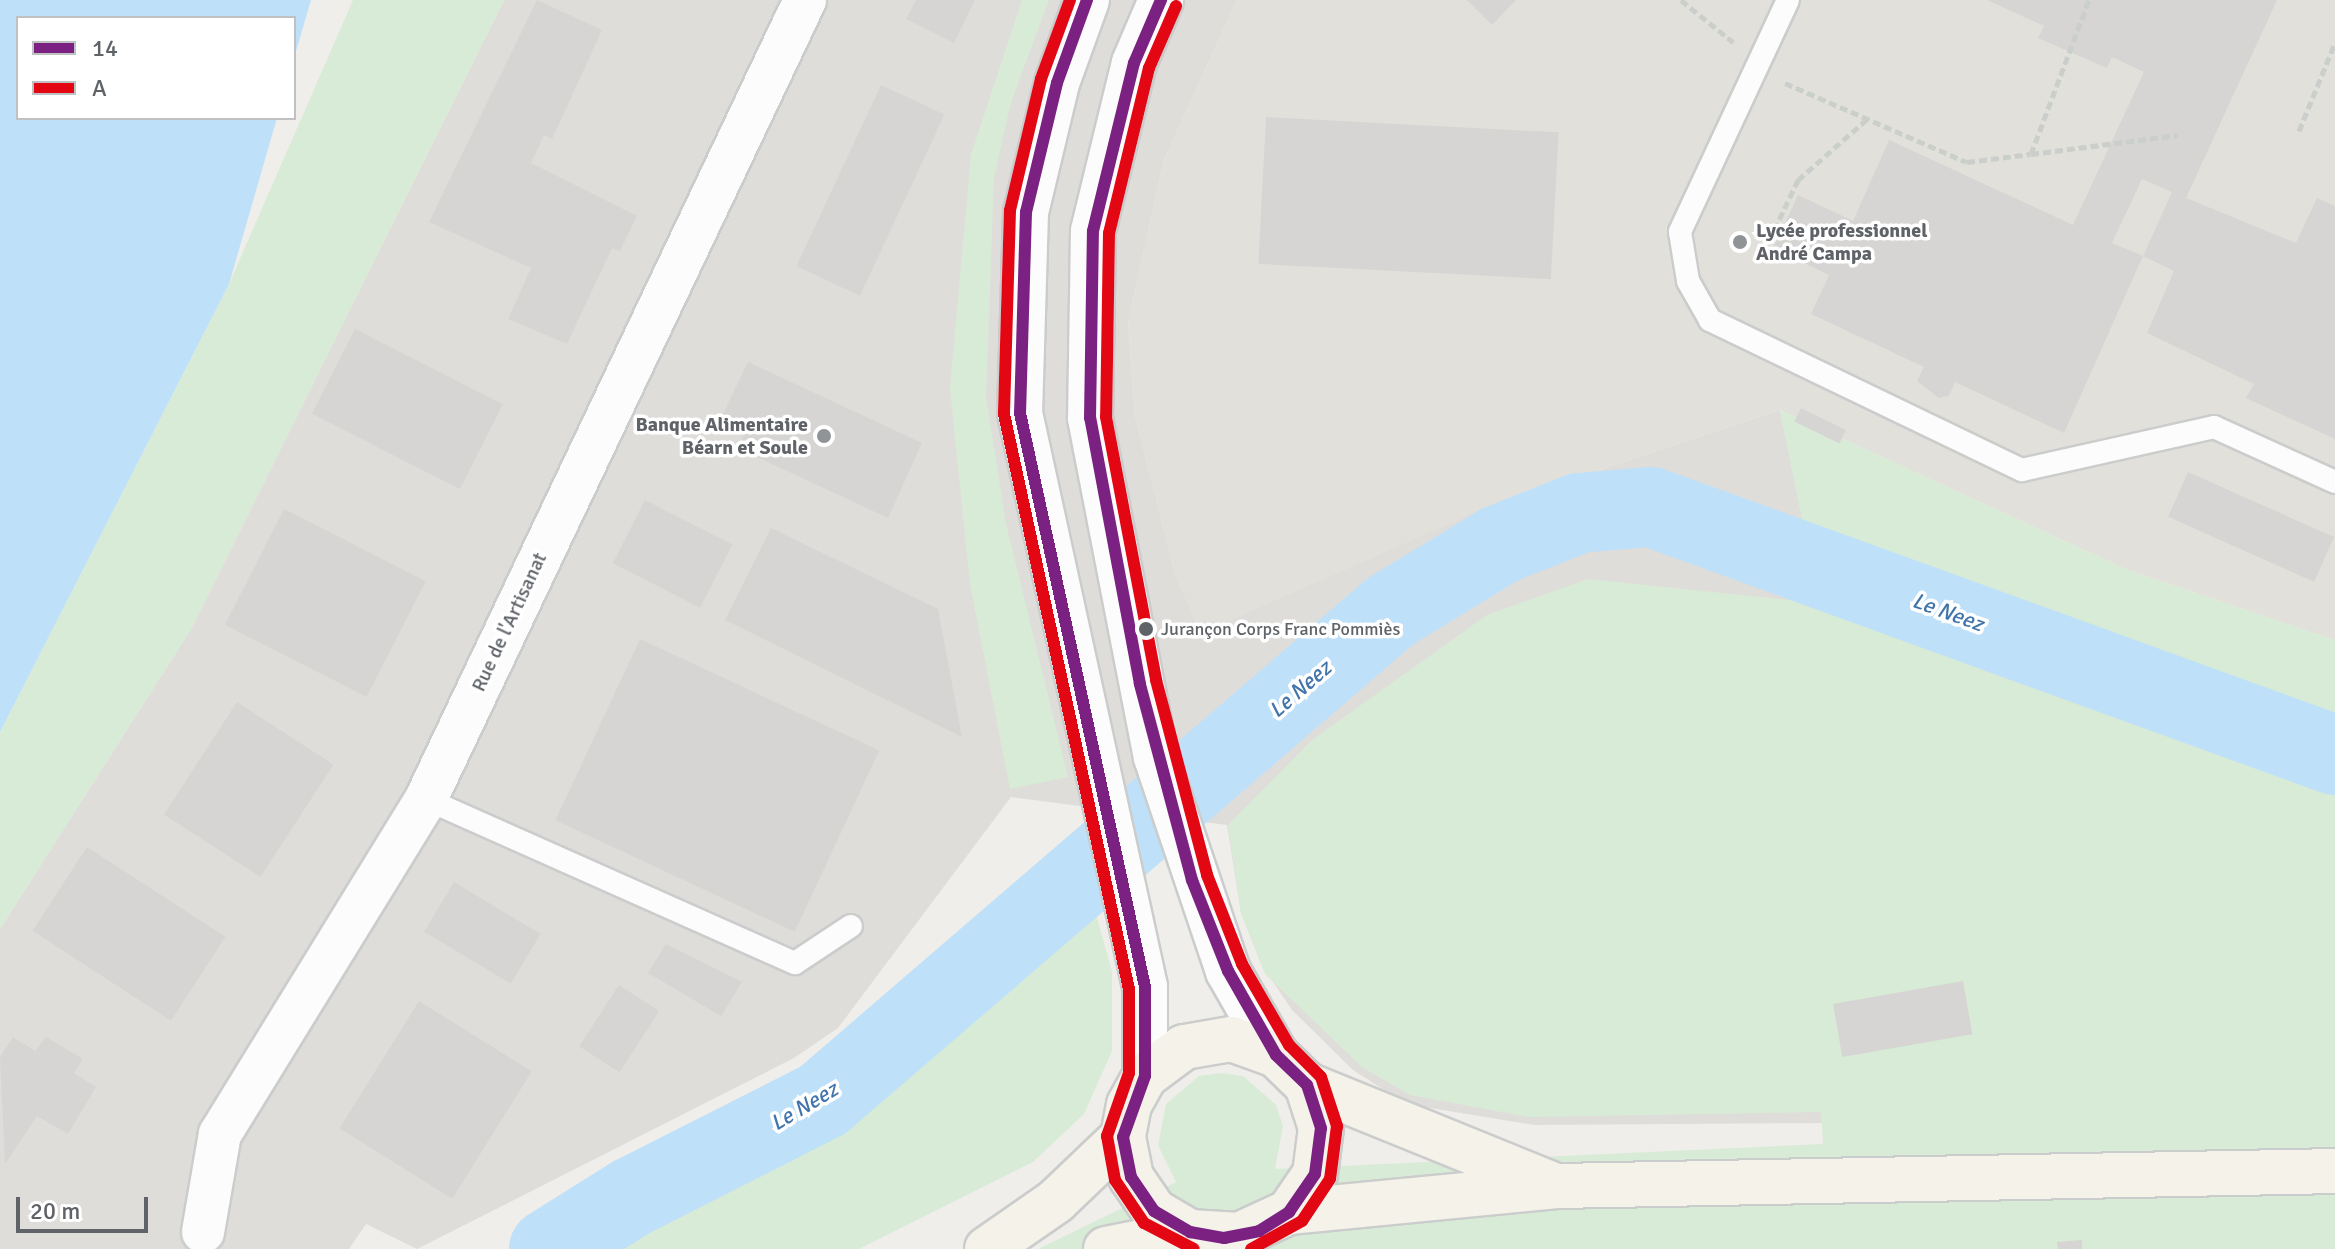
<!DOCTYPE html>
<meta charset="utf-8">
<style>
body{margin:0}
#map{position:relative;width:2335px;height:1249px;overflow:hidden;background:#efeeea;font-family:Signika,sans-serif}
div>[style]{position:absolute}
.industrial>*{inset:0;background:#dfddda}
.education>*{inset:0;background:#e2e0da}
.green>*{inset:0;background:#d8ebd6}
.water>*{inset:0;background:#bfe0f9}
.river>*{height:80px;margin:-40px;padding:0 40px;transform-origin:40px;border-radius:40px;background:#bfe0f9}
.building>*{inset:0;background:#d6d5d3;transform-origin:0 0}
.path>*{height:5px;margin-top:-2.5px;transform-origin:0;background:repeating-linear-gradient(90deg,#cacfcc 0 8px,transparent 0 12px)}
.roads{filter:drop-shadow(2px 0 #cbcccc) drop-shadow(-2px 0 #cbcccc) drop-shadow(0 2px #cbcccc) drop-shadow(0 -2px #cbcccc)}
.service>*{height:22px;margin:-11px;padding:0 11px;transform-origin:11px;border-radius:11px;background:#fdfcfc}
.minor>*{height:42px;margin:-21px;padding:0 21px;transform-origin:21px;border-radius:21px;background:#fdfcfc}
.secondary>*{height:44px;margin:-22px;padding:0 22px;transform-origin:22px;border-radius:22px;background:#fdfcfc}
.primary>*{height:44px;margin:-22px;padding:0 22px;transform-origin:22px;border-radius:22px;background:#f4f2e9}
.bus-1>*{height:12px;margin:-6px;padding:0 6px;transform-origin:6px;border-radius:6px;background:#7a2182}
.bus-2>*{height:12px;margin:-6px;padding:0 6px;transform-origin:6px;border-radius:6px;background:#e30613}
.dots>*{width:22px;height:22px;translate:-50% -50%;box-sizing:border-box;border:4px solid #fff;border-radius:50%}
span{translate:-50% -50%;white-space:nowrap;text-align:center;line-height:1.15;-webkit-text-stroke:7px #fff;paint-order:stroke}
.bus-label{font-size:18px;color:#5f6368}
.left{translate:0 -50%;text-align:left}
.poi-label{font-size:20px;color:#5f6368;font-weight:700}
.right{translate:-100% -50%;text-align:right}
.street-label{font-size:20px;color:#5f6368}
.water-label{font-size:22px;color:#4174aa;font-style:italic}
.legend{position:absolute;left:16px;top:16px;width:280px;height:104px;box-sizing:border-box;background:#fff;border:2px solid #bfc1c3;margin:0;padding:10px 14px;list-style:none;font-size:24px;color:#5f6368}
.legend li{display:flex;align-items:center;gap:16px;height:40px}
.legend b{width:40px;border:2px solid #bfc1c3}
.scale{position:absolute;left:16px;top:1197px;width:132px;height:36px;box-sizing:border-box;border:4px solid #5f6368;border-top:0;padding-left:10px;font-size:24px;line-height:28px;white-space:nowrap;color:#5f6368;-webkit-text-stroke:6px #fff;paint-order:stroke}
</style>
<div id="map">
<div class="industrial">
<i style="clip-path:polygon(504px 0,1237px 0,1164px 160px,1128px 323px,1135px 415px,1176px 578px,1483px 509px,1780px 410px,1820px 604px,1822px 1123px,1534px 1125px,1406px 1104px,1353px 1070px,1292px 1010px,1261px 964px,1241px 913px,1227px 825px,1011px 797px,838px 1028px,794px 1058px,417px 1249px,366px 1224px,349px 1249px,0 1249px,0 929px,191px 629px)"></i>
</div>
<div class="education">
<i style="clip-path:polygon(1237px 0,2335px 0,2335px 640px,2130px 571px,1780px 410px,1483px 509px,1201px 633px,1176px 578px,1135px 415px,1128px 323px,1164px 160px)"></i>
</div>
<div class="green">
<i style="clip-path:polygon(353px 0,504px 0,191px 629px,0 929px,0 732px,229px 284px)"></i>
<i style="clip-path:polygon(1022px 0,1049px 0,1011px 102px,994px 177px,986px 397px,1006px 524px,1068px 777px,1010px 789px,970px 584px,950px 388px,971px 155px)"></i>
<i style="clip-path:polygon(1780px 410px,2130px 571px,2335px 640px,2335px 1249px,1038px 1249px,1176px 1182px,1158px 1145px,1166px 1104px,1199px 1076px,1221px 1073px,1243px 1076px,1276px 1105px,1283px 1126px,1275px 1169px,1823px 1144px,1821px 1112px,1529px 1117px,1410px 1095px,1362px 1067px,1265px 974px,1241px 913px,1228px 825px,1312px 740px,1487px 615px,1588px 579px,1819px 603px)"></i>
<i style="clip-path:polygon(1093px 903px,1112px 972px,1112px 1051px,1084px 1114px,1033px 1162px,859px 1249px,622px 1249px,815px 1138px)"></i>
</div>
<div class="water">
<i style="clip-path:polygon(0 0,311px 0,294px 58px,294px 18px,18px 18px,18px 118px,277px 118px,229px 284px,0 732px)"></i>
</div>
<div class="river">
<i style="left:549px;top:1249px;width:98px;rotate:-32.1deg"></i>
<i style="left:632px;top:1197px;width:214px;rotate:-26.9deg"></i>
<i style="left:823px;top:1100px;width:749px;rotate:-40.73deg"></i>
<i style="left:1391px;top:611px;width:127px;rotate:-31.4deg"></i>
<i style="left:1499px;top:545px;width:86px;rotate:-21.8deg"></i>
<i style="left:1579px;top:513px;width:72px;rotate:-4.8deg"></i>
<i style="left:1651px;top:507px;width:728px;rotate:19.93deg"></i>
</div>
<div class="building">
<i style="clip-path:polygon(537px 0,602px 30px,552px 139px,544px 135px,531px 163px,637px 216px,620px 251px,612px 248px,567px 344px,508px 319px,531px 268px,429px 222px)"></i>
<i style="clip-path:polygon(916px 0,975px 0,954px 43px,906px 19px)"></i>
<i style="clip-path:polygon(1467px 0,1516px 0,1492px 25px)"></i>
<i style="clip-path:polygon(evenodd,1987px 0,2277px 0,2186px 198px,2296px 243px,2317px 198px,2335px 206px,2335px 439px,2246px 398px,2254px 384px,2147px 333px,2174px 271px,2143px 256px,2064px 433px,1955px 382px,1949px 396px,1939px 398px,1917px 381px,1924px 367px,1811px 314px,1829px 275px,1773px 248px,1798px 195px,1853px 221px,1889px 140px,2073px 225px,2144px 72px,2112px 57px,2107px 68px,2038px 38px,2044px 26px,1987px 0,2142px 179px,2172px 192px,2143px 256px,2112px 243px,2142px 179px)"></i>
<i style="left:881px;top:85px;width:70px;height:200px;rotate:25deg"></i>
<i style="left:1266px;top:117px;width:293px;height:147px;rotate:3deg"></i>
<i style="left:355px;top:329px;width:166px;height:95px;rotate:27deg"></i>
<i style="clip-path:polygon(748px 362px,922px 443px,888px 518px,738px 448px,747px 428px,722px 416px)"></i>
<i style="left:1801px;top:408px;width:50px;height:15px;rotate:26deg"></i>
<i style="left:2188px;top:472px;width:160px;height:49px;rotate:24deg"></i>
<i style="left:645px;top:500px;width:98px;height:71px;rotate:27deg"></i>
<i style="left:284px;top:509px;width:159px;height:130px;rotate:27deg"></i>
<i style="clip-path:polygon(771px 528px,938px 609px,962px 737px,725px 620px)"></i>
<i style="left:640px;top:639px;width:264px;height:200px;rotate:25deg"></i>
<i style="left:237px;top:702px;width:115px;height:134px;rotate:33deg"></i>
<i style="left:87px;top:847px;width:165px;height:100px;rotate:33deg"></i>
<i style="left:454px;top:882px;width:101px;height:58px;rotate:31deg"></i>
<i style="clip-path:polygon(666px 944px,742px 982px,721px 1016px,648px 973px)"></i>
<i style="left:1963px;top:981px;width:54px;height:132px;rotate:80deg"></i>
<i style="left:619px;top:985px;width:48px;height:73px;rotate:33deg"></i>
<i style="left:419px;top:1001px;width:133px;height:150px;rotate:32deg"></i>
<i style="clip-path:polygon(13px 1037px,35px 1051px,46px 1037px,83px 1059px,74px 1073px,96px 1087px,68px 1134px,37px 1116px,5px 1164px,0 1057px)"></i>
<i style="clip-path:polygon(2082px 1240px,2082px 1249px,2058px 1249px,2057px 1242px)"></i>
</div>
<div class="path">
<i style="left:1681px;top:0;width:67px;rotate:38.9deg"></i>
<i style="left:1785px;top:83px;width:198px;rotate:23.5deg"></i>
<i style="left:1967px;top:162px;width:64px;rotate:-7.1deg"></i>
<i style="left:2031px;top:154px;width:165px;rotate:-69.4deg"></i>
<i style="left:2299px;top:131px;width:95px;rotate:-67.8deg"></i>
<i style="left:2031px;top:154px;width:148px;rotate:-7.4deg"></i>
<i style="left:1769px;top:241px;width:68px;rotate:-64.6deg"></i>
<i style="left:1798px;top:180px;width:92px;rotate:-41.5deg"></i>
</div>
<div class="roads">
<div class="service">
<i style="left:1788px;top:0;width:256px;rotate:115deg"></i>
<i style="left:1680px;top:232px;width:50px;rotate:80.7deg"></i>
<i style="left:1688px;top:281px;width:45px;rotate:60.6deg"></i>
<i style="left:1710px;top:320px;width:346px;rotate:25.7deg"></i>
<i style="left:2022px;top:470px;width:197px;rotate:-12.6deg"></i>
<i style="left:2214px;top:427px;width:133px;rotate:24.4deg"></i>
<i style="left:426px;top:799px;width:404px;rotate:24deg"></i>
<i style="left:795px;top:963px;width:67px;rotate:-33.5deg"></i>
</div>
<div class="minor">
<i style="left:203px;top:1232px;width:99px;rotate:-80.2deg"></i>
<i style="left:220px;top:1134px;width:393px;rotate:-58.4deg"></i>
<i style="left:426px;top:799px;width:884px;rotate:-64.62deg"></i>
</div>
<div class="secondary">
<i style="left:1087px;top:0;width:88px;rotate:109.9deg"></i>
<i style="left:1057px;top:83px;width:133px;rotate:103.5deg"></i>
<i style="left:1026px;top:212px;width:201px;rotate:91.7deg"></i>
<i style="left:1020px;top:413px;width:587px;rotate:77.71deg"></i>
<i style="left:1145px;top:987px;width:89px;rotate:90deg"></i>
<i style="left:1161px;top:0;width:69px;rotate:113.2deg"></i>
<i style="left:1134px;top:63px;width:173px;rotate:103.7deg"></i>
<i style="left:1093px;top:231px;width:187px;rotate:90.9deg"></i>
<i style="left:1090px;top:418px;width:345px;rotate:79deg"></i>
<i style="left:1156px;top:757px;width:226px;rotate:71.4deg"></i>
<i style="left:1228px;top:971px;width:97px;rotate:60.3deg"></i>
</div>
<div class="primary">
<i style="left:1307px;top:1085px;width:263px;rotate:22.1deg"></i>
<i style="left:1289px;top:1212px;width:269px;rotate:-5.5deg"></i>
<i style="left:1557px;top:1186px;width:778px;rotate:-1.1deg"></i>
<i style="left:987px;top:1249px;width:84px;rotate:-34.8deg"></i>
<i style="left:1056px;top:1201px;width:93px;rotate:-43.7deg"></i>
<i style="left:1106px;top:1249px;width:86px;rotate:-11.4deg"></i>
<i style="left:1190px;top:1232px;width:49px;rotate:3.5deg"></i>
<i style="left:1239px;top:1235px;width:55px;rotate:-24.7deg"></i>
<i style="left:1289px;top:1212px;width:46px;rotate:-55.6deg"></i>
<i style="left:1315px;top:1174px;width:46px;rotate:-82.6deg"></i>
<i style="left:1321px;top:1128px;width:45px;rotate:-108deg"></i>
<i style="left:1307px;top:1085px;width:43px;rotate:-135.9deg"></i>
<i style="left:1276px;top:1055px;width:48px;rotate:-160.4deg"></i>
<i style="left:1231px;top:1039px;width:48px;rotate:170.3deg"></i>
<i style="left:1184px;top:1047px;width:49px;rotate:143.4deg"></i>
<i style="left:1145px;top:1076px;width:33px;rotate:119deg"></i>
<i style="left:1129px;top:1105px;width:33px;rotate:101deg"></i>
<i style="left:1123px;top:1137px;width:41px;rotate:78.7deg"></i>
<i style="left:1131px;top:1177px;width:41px;rotate:55.9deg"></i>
<i style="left:1154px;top:1211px;width:42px;rotate:30.3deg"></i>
</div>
</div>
<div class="bus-1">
<i style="left:1087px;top:0;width:88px;rotate:109.9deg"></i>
<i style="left:1057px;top:83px;width:133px;rotate:103.5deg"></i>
<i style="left:1026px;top:212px;width:201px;rotate:91.7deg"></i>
<i style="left:1020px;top:413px;width:587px;rotate:77.71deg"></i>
<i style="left:1145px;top:987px;width:89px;rotate:90deg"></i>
<i style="left:1145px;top:1076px;width:65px;rotate:109.8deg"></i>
<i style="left:1123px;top:1137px;width:41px;rotate:78.7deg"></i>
<i style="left:1131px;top:1177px;width:41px;rotate:55.9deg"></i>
<i style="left:1154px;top:1211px;width:42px;rotate:30.3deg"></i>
<i style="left:1190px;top:1232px;width:35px;rotate:10deg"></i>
<i style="left:1224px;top:1238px;width:36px;rotate:-11deg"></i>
<i style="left:1259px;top:1231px;width:36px;rotate:-32deg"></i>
<i style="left:1289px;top:1212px;width:46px;rotate:-55.6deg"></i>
<i style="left:1315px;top:1174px;width:46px;rotate:-82.6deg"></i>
<i style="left:1321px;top:1128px;width:45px;rotate:-108deg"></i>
<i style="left:1307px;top:1085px;width:43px;rotate:-135.9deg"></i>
<i style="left:1276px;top:1055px;width:97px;rotate:-119.7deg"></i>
<i style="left:1228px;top:971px;width:98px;rotate:-111.6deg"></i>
<i style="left:1192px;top:880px;width:203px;rotate:-104.9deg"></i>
<i style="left:1140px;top:684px;width:271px;rotate:-100.6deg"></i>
<i style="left:1090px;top:418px;width:187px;rotate:-89.1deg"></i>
<i style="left:1093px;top:231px;width:173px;rotate:-76.3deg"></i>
<i style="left:1134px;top:63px;width:69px;rotate:-66.8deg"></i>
</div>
<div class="bus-2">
<i style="left:1070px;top:0;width:84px;rotate:110.2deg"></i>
<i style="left:1041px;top:79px;width:135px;rotate:103.3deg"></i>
<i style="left:1010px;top:210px;width:204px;rotate:91.7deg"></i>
<i style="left:1004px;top:414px;width:588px;rotate:77.74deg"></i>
<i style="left:1129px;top:989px;width:84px;rotate:90deg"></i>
<i style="left:1129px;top:1073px;width:67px;rotate:109.2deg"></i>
<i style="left:1107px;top:1136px;width:45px;rotate:79.7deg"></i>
<i style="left:1115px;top:1180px;width:52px;rotate:56deg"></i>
<i style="left:1144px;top:1223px;width:56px;rotate:27.5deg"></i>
<i style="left:1176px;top:6px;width:68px;rotate:113.5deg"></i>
<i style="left:1149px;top:68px;width:170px;rotate:103.6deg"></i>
<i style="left:1109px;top:233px;width:184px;rotate:90.9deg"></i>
<i style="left:1106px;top:417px;width:268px;rotate:79.2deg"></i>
<i style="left:1156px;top:680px;width:202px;rotate:75.3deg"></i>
<i style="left:1207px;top:875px;width:96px;rotate:68.5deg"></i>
<i style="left:1242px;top:964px;width:94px;rotate:59.9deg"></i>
<i style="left:1289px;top:1045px;width:45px;rotate:45deg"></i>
<i style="left:1321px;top:1077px;width:52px;rotate:71.9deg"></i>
<i style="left:1337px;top:1126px;width:53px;rotate:97.5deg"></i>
<i style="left:1330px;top:1179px;width:50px;rotate:123.7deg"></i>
<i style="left:1302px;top:1221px;width:58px;rotate:151.2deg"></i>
</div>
<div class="dots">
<i style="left:1740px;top:242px;background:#919496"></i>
<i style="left:824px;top:436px;background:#919496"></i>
<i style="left:1146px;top:629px;background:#5f6368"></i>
</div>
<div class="bus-label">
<span class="left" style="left:1161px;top:629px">Jurançon Corps Franc Pommiès</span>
</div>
<div class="poi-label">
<span class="left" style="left:1756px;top:242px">Lycée professionnel<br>André Campa</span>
<span class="right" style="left:808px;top:436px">Banque Alimentaire<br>Béarn et Soule</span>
</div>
<div class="street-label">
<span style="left:509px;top:622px;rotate:-65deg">Rue de l'Artisanat</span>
</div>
<div class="water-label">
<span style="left:1948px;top:612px;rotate:20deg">Le Neez</span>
<span style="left:1300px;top:689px;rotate:-41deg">Le Neez</span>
<span style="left:804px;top:1106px;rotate:-31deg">Le Neez</span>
</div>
<ul class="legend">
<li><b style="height:10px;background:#7a2182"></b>14</li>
<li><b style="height:10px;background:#e30613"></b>A</li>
</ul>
<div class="scale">20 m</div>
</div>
